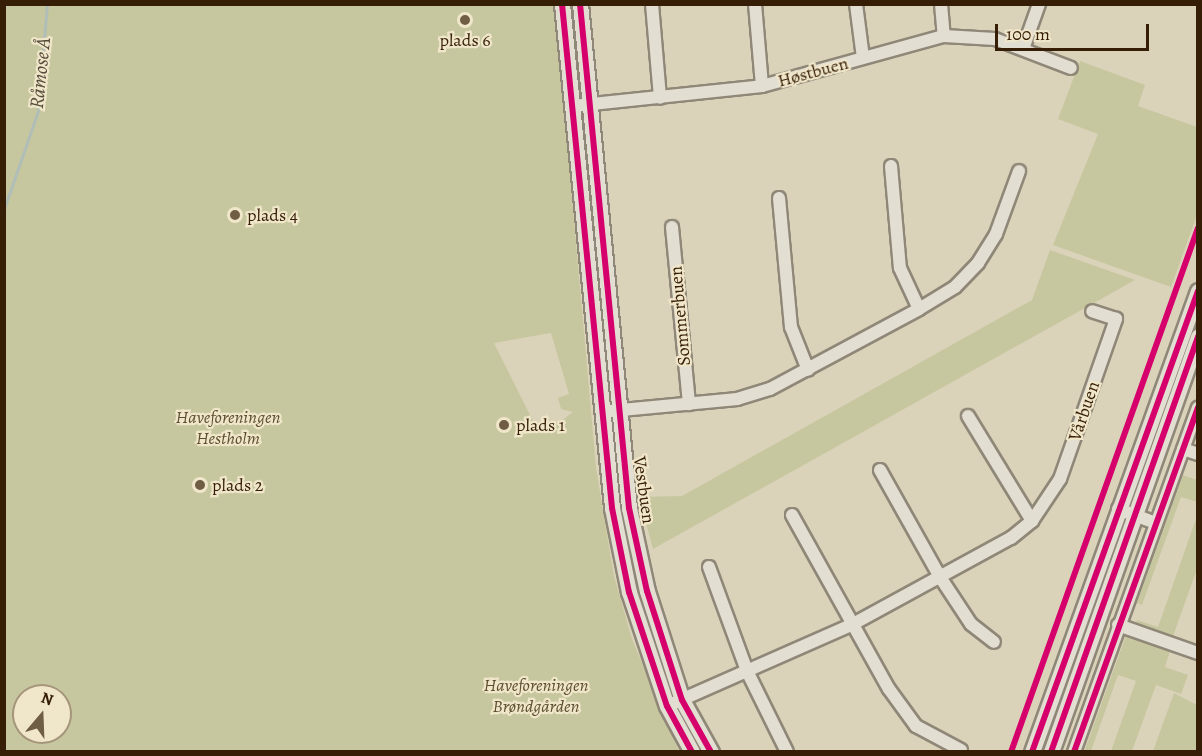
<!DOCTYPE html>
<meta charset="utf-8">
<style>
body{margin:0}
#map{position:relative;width:1202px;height:756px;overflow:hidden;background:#dbd2ba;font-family:Alegreya,serif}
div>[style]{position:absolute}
.green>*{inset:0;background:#c7c79f}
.stream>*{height:3px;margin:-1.5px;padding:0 1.5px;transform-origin:1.5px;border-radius:1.5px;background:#b0beb7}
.roads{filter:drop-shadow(2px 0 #8f8777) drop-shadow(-2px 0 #8f8777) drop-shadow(0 2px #8f8777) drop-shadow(0 -2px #8f8777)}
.minor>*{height:12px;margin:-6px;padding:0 6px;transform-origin:6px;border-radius:6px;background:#e3ded2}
.tertiary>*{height:15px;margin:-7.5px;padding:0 7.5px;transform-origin:7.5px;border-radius:7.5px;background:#e3ded2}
.cycleway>*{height:6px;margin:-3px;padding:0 3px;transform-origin:3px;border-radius:3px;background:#d6006c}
.dots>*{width:16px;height:16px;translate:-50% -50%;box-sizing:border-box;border:3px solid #f0e6ca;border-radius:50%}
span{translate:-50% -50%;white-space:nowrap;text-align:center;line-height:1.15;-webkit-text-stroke:4.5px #f0e6ca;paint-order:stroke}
.poi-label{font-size:18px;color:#351e05}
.left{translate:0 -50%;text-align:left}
.street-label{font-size:18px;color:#351e05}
.park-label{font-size:18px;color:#5c4e2d;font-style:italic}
.water-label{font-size:20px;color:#544c3a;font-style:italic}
.frame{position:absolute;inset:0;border:6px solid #351e05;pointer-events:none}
.north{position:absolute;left:12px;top:684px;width:60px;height:60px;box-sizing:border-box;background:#f0e6ca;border:2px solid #a5967b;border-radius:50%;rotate:19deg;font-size:16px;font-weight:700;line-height:24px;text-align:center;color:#351e05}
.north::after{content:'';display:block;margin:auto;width:21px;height:27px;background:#6f5d44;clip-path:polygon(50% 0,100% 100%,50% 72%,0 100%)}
.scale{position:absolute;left:995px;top:24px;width:154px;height:27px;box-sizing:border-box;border:3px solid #351e05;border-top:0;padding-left:8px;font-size:18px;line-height:21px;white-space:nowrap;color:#351e05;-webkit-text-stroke:4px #f0e6ca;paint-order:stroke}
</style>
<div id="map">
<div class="green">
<i style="clip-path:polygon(evenodd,4px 5px,555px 5px,596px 468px,614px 576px,632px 639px,679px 751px,5px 751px,4px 5px,551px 333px,569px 394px,558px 398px,561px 409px,573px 412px,560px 422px,534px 423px,494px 343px,551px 333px,4px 5px,24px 696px,60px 696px,60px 732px,24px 732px,24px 696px)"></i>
<i style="clip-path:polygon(1080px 61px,1145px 85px,1138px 106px,1197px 127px,1197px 215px,1171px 287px,1053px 245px,1098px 134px,1058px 119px)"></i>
<i style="clip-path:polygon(1050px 250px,1135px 280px,653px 549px,639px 497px,682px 496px,1032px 300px)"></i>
<i style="clip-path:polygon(1183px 475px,1197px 480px,1197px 502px,1181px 497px,1142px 605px,1137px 603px)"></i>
<i style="clip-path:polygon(1197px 516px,1197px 569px,1172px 639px,1135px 626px,1137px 620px,1158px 627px)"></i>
<i style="clip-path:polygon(1127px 633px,1171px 648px,1165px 667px,1188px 675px,1181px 694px,1156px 685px,1132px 751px,1111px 751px,1136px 681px,1118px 675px,1091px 751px,1084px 752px)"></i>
<i style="clip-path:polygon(1174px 693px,1197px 705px,1197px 751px,1153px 751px)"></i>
</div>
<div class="stream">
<i style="left:4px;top:209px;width:104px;rotate:-70.9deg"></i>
<i style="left:38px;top:111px;width:107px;rotate:-85.2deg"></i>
</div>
<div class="roads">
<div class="minor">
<i style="left:652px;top:4px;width:94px;rotate:85.1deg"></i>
<i style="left:755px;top:4px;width:82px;rotate:85.1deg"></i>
<i style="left:856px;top:4px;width:54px;rotate:82.6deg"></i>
<i style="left:941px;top:4px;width:32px;rotate:85deg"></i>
<i style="left:1023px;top:49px;width:48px;rotate:-70.4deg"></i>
<i style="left:573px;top:106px;width:190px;rotate:-6deg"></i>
<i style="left:762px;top:86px;width:189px;rotate:-15.4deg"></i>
<i style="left:944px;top:36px;width:51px;rotate:3.4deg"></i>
<i style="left:995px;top:39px;width:81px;rotate:20.9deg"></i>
<i style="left:891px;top:166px;width:102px;rotate:85deg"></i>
<i style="left:900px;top:268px;width:45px;rotate:65.1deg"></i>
<i style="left:779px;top:198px;width:130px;rotate:84.7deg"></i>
<i style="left:791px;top:327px;width:46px;rotate:68.4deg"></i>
<i style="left:672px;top:227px;width:178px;rotate:84.5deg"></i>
<i style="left:611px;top:411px;width:127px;rotate:-5.4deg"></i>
<i style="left:737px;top:399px;width:34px;rotate:-17deg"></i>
<i style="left:770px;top:389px;width:169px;rotate:-28.2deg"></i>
<i style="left:919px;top:309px;width:42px;rotate:-31.4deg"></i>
<i style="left:955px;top:287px;width:33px;rotate:-46deg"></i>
<i style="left:978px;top:263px;width:34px;rotate:-58deg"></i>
<i style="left:996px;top:234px;width:67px;rotate:-69.9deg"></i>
<i style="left:968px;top:416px;width:123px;rotate:58.6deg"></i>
<i style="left:1183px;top:449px;width:16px;rotate:18deg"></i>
<i style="left:880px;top:470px;width:123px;rotate:60.7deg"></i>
<i style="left:940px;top:577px;width:56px;rotate:56.6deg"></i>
<i style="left:971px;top:624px;width:29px;rotate:38deg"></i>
<i style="left:1118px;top:509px;width:40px;rotate:20.2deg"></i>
<i style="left:792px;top:515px;width:199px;rotate:60.9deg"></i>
<i style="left:889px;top:689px;width:46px;rotate:53.9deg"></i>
<i style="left:916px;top:726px;width:51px;rotate:28.1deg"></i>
<i style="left:709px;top:567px;width:111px;rotate:69.9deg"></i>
<i style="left:747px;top:671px;width:90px;rotate:63.7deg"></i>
<i style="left:1118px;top:625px;width:85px;rotate:19.3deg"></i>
<i style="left:674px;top:703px;width:196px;rotate:-23.8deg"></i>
<i style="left:853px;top:624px;width:180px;rotate:-28.6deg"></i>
<i style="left:1011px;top:538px;width:27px;rotate:-39deg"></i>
<i style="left:1032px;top:521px;width:50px;rotate:-56.3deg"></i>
<i style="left:1060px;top:479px;width:170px;rotate:-70.7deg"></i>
<i style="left:1116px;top:319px;width:25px;rotate:-162deg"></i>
<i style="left:1074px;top:752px;width:366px;rotate:-70.2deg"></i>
</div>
<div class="tertiary">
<i style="left:562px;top:4px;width:506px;rotate:84.33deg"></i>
<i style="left:612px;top:508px;width:86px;rotate:78.6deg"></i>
<i style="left:629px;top:592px;width:120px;rotate:71.6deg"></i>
<i style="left:667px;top:706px;width:52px;rotate:61.5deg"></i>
<i style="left:580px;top:4px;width:506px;rotate:84.45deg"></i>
<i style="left:629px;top:508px;width:85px;rotate:77.8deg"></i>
<i style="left:647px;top:591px;width:114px;rotate:72.2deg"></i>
<i style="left:682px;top:700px;width:60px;rotate:60.9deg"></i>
<i style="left:1032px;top:752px;width:490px;rotate:-70.2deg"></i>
<i style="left:1051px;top:752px;width:441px;rotate:-70.5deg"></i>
</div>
</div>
<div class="cycleway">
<i style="left:562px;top:4px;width:506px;rotate:84.33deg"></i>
<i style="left:612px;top:508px;width:86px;rotate:78.6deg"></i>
<i style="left:629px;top:592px;width:120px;rotate:71.6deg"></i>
<i style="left:667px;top:706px;width:52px;rotate:61.5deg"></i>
<i style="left:580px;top:4px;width:506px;rotate:84.45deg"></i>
<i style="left:629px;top:508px;width:85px;rotate:77.8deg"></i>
<i style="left:647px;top:591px;width:114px;rotate:72.2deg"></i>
<i style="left:682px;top:700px;width:60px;rotate:60.9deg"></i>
<i style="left:1011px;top:752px;width:556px;rotate:-70.36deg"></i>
<i style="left:1032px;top:752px;width:490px;rotate:-70.2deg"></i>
<i style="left:1051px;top:752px;width:441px;rotate:-70.5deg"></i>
<i style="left:1074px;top:752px;width:366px;rotate:-70.2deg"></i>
</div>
<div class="dots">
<i style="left:465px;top:20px;background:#6f5d44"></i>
<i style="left:235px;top:215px;background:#6f5d44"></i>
<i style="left:504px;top:425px;background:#6f5d44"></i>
<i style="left:200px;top:485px;background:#6f5d44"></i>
</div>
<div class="poi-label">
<span style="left:465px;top:40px">plads 6</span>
<span class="left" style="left:247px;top:215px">plads 4</span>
<span class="left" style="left:516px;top:425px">plads 1</span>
<span class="left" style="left:212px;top:485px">plads 2</span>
</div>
<div class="street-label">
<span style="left:813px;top:72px;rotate:-15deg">Høstbuen</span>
<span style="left:680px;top:316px;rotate:-95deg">Sommerbuen</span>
<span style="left:1084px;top:411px;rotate:-71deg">Vårbuen</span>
<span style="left:644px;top:490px;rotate:82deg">Vestbuen</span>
</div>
<div class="park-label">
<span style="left:228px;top:428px">Haveforeningen<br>Hestholm</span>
<span style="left:536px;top:696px">Haveforeningen<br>Brøndgården</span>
</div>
<div class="water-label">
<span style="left:40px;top:73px;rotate:-84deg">Råmose Å</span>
</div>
<div class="frame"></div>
<div class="north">N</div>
<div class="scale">100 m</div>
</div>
